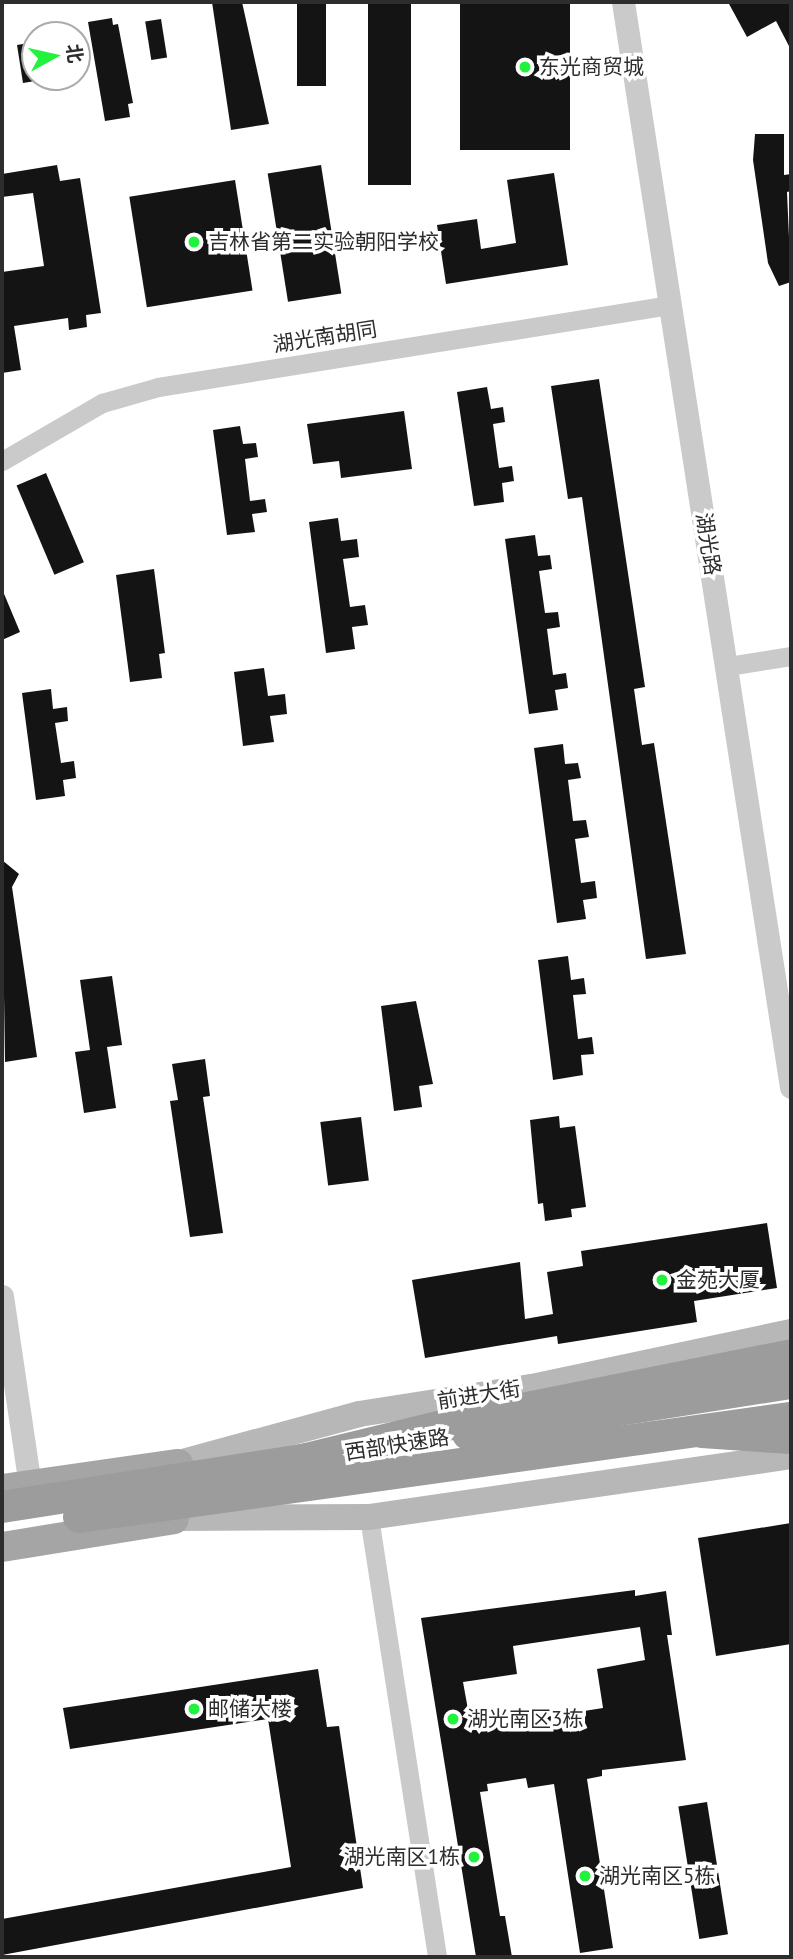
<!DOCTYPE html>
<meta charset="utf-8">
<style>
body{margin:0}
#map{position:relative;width:793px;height:1959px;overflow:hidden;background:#fff;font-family:"PT Sans","Noto Sans SC",sans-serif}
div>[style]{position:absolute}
.building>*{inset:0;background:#141414;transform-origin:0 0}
.minor>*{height:19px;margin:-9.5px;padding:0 9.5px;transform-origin:9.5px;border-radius:9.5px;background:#cacaca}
.tertiary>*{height:23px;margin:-11.5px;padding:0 11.5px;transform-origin:11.5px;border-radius:11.5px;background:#cacaca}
.secondary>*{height:26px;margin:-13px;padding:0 13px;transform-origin:13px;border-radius:13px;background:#b7b7b7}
.primary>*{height:30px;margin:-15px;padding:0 15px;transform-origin:15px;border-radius:15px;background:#a5a5a5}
.trunk>*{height:32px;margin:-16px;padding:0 16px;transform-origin:16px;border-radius:16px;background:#9c9c9c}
.trunk-bridge>*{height:32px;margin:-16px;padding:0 16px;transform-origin:16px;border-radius:16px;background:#9c9c9c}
.dots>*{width:19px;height:19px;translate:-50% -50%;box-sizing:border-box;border:4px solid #fff;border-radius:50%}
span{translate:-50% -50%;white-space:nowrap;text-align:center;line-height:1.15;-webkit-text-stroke:7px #fff;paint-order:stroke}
.poi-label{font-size:21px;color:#2d2d2d}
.left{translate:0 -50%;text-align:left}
.right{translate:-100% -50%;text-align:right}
.street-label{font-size:21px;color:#2d2d2d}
.frame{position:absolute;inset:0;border:4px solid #2d2d2d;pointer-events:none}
.north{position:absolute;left:21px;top:21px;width:70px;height:70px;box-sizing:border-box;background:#fff;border:2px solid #ababab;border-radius:50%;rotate:82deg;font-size:19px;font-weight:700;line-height:28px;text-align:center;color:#2d2d2d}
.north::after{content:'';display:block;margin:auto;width:24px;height:32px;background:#20f23e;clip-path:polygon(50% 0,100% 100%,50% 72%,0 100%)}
</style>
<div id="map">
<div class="building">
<i style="clip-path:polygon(212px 2px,242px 2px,269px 124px,231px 130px)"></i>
<i style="left:297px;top:2px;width:29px;height:84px"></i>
<i style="left:368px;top:2px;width:43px;height:183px"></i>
<i style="left:460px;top:2px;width:110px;height:148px"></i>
<i style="clip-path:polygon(728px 2px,791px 2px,791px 50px,776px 21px,747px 37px)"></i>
<i style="clip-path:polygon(112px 18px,113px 25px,118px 24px,133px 103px,128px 104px,130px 117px,105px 121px,88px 22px)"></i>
<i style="left:161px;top:19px;width:39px;height:16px;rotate:81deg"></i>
<i style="clip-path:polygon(35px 42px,35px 81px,23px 83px,17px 45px)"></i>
<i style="clip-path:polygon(755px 134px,784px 134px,784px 175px,791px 174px,791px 191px,787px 192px,791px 282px,779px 286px,768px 263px,753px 160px)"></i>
<i style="clip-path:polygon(57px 165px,60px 181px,80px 178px,101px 313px,86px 315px,87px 327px,69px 330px,68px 318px,14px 326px,21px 370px,2px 373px,2px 272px,44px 266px,33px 193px,2px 197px,2px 174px)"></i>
<i style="left:321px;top:165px;width:130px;height:54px;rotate:81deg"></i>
<i style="clip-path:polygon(554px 173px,568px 265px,446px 284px,437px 225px,477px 219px,481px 249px,516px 243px,507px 180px)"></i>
<i style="left:235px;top:180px;width:112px;height:107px;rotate:81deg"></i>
<i style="clip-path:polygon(599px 379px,645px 687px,634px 689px,642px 745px,654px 743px,686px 954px,646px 959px,582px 497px,568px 499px,551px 386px)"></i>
<i style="clip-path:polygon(487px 387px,491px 409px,503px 407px,505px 422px,493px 424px,499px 468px,512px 466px,514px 481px,502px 483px,504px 502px,474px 506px,457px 392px)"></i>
<i style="clip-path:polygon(404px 411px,412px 469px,341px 478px,339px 461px,313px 464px,307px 424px)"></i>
<i style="clip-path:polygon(240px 426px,243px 444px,256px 443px,258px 457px,245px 459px,250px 501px,265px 499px,267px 512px,252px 514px,255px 532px,227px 535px,213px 430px)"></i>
<i style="left:46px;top:473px;width:97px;height:32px;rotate:67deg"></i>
<i style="clip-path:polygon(338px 518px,341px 541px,357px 539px,359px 557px,343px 559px,350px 607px,365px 605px,368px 625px,352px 627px,355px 649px,326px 653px,309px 522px)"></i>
<i style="clip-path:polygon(535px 535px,538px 556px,550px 555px,552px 569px,539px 571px,545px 613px,558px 612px,560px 627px,547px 629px,553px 675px,566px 673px,568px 688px,555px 690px,558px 710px,529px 714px,505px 539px)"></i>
<i style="clip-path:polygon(154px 569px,165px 653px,159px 654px,162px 678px,130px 682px,116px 575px)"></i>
<i style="clip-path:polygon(2px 589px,20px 632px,2px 640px)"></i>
<i style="clip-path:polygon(264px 668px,268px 696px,285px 694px,287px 714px,270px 716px,274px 742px,243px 746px,234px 672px)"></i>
<i style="clip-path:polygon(51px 689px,53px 709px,67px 707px,68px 721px,55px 723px,61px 763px,74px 761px,76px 778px,63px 780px,65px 796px,36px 800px,22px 693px)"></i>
<i style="clip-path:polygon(563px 744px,565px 764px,578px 763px,581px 778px,568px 780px,573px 821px,586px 820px,589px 837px,575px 839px,581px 883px,595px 881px,597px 898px,583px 900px,586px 919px,557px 923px,534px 748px)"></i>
<i style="clip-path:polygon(2px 860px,19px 874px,12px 887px,37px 1057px,5px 1062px)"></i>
<i style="clip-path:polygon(568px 956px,571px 980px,584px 978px,586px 994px,573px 995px,578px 1039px,592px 1037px,594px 1054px,581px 1055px,583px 1075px,553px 1080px,538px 960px)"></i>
<i style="clip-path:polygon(112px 976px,122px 1045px,107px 1047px,116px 1108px,84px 1113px,75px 1052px,90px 1050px,80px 980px)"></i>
<i style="clip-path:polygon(416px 1001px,433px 1084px,419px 1086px,422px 1107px,394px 1111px,381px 1006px)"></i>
<i style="clip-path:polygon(205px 1059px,210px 1096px,203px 1097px,223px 1233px,190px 1237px,170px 1101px,178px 1100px,172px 1064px)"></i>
<i style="clip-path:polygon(559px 1116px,560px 1128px,575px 1126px,586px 1207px,571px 1209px,572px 1217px,545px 1221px,543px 1203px,538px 1204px,530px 1120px)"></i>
<i style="left:361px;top:1117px;width:64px;height:41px;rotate:83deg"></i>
<i style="clip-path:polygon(767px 1223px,777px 1288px,694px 1301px,697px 1322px,558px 1344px,557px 1336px,425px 1358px,412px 1280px,520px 1262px,525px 1319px,553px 1314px,547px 1272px,583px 1266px,581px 1251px)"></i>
<i style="clip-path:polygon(791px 1523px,791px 1644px,716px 1656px,698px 1538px)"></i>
<i style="clip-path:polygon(evenodd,635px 1590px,635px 1596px,666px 1591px,672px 1635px,667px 1635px,686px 1760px,602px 1770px,602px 1776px,587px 1779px,613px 1948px,580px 1953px,554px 1784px,528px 1788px,526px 1778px,487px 1784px,488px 1791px,480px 1792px,500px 1916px,505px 1916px,512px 1957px,476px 1957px,421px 1618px,635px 1590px,640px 1627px,645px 1660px,597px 1669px,603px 1708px,508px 1723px,507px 1709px,469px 1715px,463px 1682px,517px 1674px,513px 1646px,640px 1627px)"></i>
<i style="clip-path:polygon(318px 1669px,327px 1727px,339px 1726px,363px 1888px,2px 1955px,2px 1919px,291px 1867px,268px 1719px,70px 1749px,63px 1708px)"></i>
<i style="left:707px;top:1802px;width:134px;height:29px;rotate:81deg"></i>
</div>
<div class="minor">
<i style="left:2px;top:461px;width:116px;rotate:-30.1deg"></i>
<i style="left:102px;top:403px;width:58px;rotate:-15.9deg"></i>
<i style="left:158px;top:387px;width:519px;rotate:-9.1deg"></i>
<i style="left:728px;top:666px;width:64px;rotate:-9deg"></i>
<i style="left:369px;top:1517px;width:445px;rotate:81.2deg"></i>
</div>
<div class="tertiary">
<i style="left:623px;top:2px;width:1098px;rotate:81.2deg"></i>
<i style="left:2px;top:1296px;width:191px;rotate:81.6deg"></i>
</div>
<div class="secondary">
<i style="left:168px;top:1466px;width:198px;rotate:-15.2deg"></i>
<i style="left:359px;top:1414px;width:175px;rotate:-8.9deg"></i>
<i style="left:532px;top:1387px;width:265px;rotate:-12deg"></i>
<i style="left:179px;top:1518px;width:190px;rotate:-0.3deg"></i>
<i style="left:369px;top:1517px;width:426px;rotate:-8.2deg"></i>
</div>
<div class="primary">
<i style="left:2px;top:1489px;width:178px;rotate:-8.1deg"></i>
<i style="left:2px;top:1547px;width:174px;rotate:-9.2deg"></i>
</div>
<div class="trunk">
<i style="left:468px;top:1434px;width:327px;rotate:-9deg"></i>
<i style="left:2px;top:1507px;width:325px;rotate:-8.9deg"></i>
<i style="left:79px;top:1517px;width:719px;rotate:-7.92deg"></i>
</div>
<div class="trunk-bridge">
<i style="left:702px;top:1432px;width:89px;rotate:3.9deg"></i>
<i style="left:298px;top:1461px;width:179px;rotate:-13.6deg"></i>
<i style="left:472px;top:1419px;width:325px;rotate:-11.3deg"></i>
</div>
<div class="dots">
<i style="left:525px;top:67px;background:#20f23e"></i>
<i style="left:194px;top:242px;background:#20f23e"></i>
<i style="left:662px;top:1280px;background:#20f23e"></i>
<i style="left:194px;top:1709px;background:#20f23e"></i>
<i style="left:453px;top:1719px;background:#20f23e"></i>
<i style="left:474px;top:1857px;background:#20f23e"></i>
<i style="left:585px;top:1876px;background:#20f23e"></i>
</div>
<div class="poi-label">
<span class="left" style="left:539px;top:67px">东光商贸城</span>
<span class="left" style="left:208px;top:242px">吉林省第二实验朝阳学校</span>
<span class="left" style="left:676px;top:1280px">金苑大厦</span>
<span class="left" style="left:208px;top:1709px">邮储大楼</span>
<span class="left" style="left:467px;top:1719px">湖光南区3栋</span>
<span class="right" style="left:460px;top:1857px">湖光南区1栋</span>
<span class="left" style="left:599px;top:1876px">湖光南区5栋</span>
</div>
<div class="street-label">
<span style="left:325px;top:337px;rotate:-9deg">湖光南胡同</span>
<span style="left:708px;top:544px;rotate:81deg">湖光路</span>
<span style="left:479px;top:1395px;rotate:-9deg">前进大街</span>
<span style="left:397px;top:1445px;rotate:-9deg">西部快速路</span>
</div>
<div class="frame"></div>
<div class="north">北</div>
</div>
